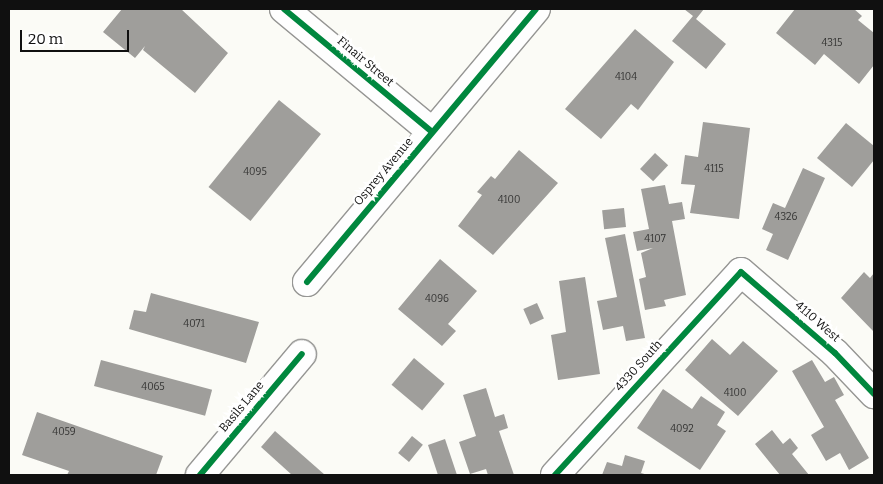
<!DOCTYPE html>
<style>
body{margin:0}
#map{position:relative;width:883px;height:484px;overflow:hidden;background:#fbfbf6;font-family:Bitter,serif}
div>[style]{position:absolute}
.building>*{inset:0;background:#9f9e9b;transform-origin:0 0}
.roads{filter:drop-shadow(1px 0 #969694) drop-shadow(-1px 0 #969694) drop-shadow(0 1px #969694) drop-shadow(0 -1px #969694)}
.street>*{height:28px;margin:-14px;padding:0 14px;transform-origin:14px;border-radius:14px;background:#fefefe}
.cycleway>*{height:6px;margin:-3px;padding:0 3px;transform-origin:3px;border-radius:3px;background:#00873e}
span{translate:-50% -50%;white-space:nowrap;text-align:center;line-height:1.15;-webkit-text-stroke:5px #fff;paint-order:stroke}
.number-label{font-size:10px;color:#343433}
.number-label span{-webkit-text-stroke-width:0}
.street-label{font-size:12px;color:#101010}
.frame{position:absolute;inset:0;border:10px solid #101010;pointer-events:none}
.scale{position:absolute;left:20px;top:30px;width:109px;height:22px;box-sizing:border-box;border:2px solid #101010;border-top:0;padding-left:6px;font-size:15px;line-height:18px;white-space:nowrap;color:#101010;-webkit-text-stroke:4px #fff;paint-order:stroke}
</style>
<div id="map">
<div class="building">
<i style="clip-path:polygon(122px 9px,181px 9px,228px 53px,195px 93px,143px 50px,145px 46px,135px 58px,103px 32px)"></i>
<i style="clip-path:polygon(684px 9px,704px 9px,696px 19px,726px 44px,706px 69px,672px 41px,693px 16px)"></i>
<i style="clip-path:polygon(795px 9px,854px 9px,862px 16px,858px 20px,874px 33px,874px 65px,859px 84px,824px 54px,815px 65px,776px 33px)"></i>
<i style="clip-path:polygon(635px 29px,674px 62px,638px 110px,631px 104px,601px 139px,565px 109px)"></i>
<i style="left:279px;top:100px;width:54px;height:112px;rotate:39deg"></i>
<i style="clip-path:polygon(703px 122px,750px 128px,739px 219px,690px 213px,695px 185px,681px 184px,685px 155px,698px 157px)"></i>
<i style="clip-path:polygon(846px 123px,874px 146px,874px 160px,852px 187px,817px 158px)"></i>
<i style="clip-path:polygon(519px 150px,558px 183px,493px 255px,458px 226px,482px 195px,477px 192px,491px 176px,495px 179px)"></i>
<i style="left:655px;top:153px;width:18px;height:22px;rotate:43deg"></i>
<i style="clip-path:polygon(803px 168px,825px 178px,788px 260px,766px 250px,773px 234px,762px 229px,773px 203px,785px 208px)"></i>
<i style="clip-path:polygon(665px 185px,669px 204px,682px 202px,685px 219px,672px 221px,686px 295px,664px 300px,666px 306px,645px 310px,639px 279px,646px 277px,641px 253px,653px 248px,637px 251px,633px 232px,649px 229px,641px 189px)"></i>
<i style="left:624px;top:208px;width:19px;height:22px;rotate:84deg"></i>
<i style="clip-path:polygon(625px 234px,645px 338px,626px 341px,623px 326px,603px 330px,597px 301px,617px 297px,605px 238px)"></i>
<i style="clip-path:polygon(440px 259px,477px 291px,448px 324px,456px 331px,442px 346px,398px 309px)"></i>
<i style="clip-path:polygon(864px 272px,870px 278px,874px 273px,874px 332px,841px 298px)"></i>
<i style="clip-path:polygon(585px 277px,600px 374px,558px 380px,551px 335px,566px 332px,559px 281px)"></i>
<i style="clip-path:polygon(151px 293px,259px 322px,246px 363px,129px 329px,134px 310px,146px 312px)"></i>
<i style="left:537px;top:303px;width:17px;height:15px;rotate:66deg"></i>
<i style="clip-path:polygon(712px 339px,730px 355px,743px 341px,778px 371px,738px 416px,685px 370px)"></i>
<i style="left:414px;top:358px;width:40px;height:35px;rotate:40deg"></i>
<i style="left:101px;top:360px;width:115px;height:27px;rotate:15deg"></i>
<i style="clip-path:polygon(812px 360px,825px 382px,834px 377px,844px 395px,835px 400px,869px 458px,849px 470px,840px 453px,826px 461px,811px 435px,824px 427px,792px 371px)"></i>
<i style="clip-path:polygon(486px 388px,495px 417px,504px 414px,508px 428px,499px 431px,514px 475px,488px 475px,486px 469px,470px 474px,459px 442px,476px 436px,463px 395px)"></i>
<i style="clip-path:polygon(663px 389px,692px 409px,701px 396px,725px 412px,717px 425px,726px 431px,700px 470px,637px 428px)"></i>
<i style="clip-path:polygon(37px 412px,163px 456px,156px 475px,67px 475px,69px 471px,22px 455px)"></i>
<i style="clip-path:polygon(772px 430px,783px 444px,790px 438px,798px 448px,792px 454px,809px 475px,780px 475px,755px 444px)"></i>
<i style="clip-path:polygon(275px 431px,325px 475px,292px 475px,261px 447px)"></i>
<i style="left:412px;top:436px;width:14px;height:22px;rotate:39deg"></i>
<i style="clip-path:polygon(445px 439px,457px 475px,438px 475px,428px 445px)"></i>
<i style="clip-path:polygon(625px 455px,645px 461px,641px 473px,648px 475px,602px 475px,607px 462px,622px 466px)"></i>
</div>
<div class="roads">
<div class="street">
<i style="left:284px;top:9px;width:192px;rotate:39.7deg"></i>
<i style="left:307px;top:282px;width:356px;rotate:-50deg"></i>
<i style="left:200px;top:475px;width:158px;rotate:-49.9deg"></i>
<i style="left:555px;top:475px;width:275px;rotate:-47.5deg"></i>
<i style="left:741px;top:272px;width:124px;rotate:40.8deg"></i>
<i style="left:835px;top:353px;width:57px;rotate:46.4deg"></i>
</div>
</div>
<div class="cycleway">
<i style="left:284px;top:9px;width:192px;rotate:39.7deg"></i>
<i style="left:307px;top:282px;width:356px;rotate:-50deg"></i>
<i style="left:200px;top:475px;width:158px;rotate:-49.9deg"></i>
<i style="left:555px;top:475px;width:275px;rotate:-47.5deg"></i>
<i style="left:741px;top:272px;width:124px;rotate:40.8deg"></i>
<i style="left:835px;top:353px;width:57px;rotate:46.4deg"></i>
</div>
<div class="number-label">
<span style="left:832px;top:44px">4315</span>
<span style="left:626px;top:78px">4104</span>
<span style="left:714px;top:170px">4115</span>
<span style="left:255px;top:173px">4095</span>
<span style="left:509px;top:201px">4100</span>
<span style="left:786px;top:218px">4326</span>
<span style="left:655px;top:240px">4107</span>
<span style="left:437px;top:300px">4096</span>
<span style="left:194px;top:325px">4071</span>
<span style="left:153px;top:388px">4065</span>
<span style="left:735px;top:394px">4100</span>
<span style="left:682px;top:430px">4092</span>
<span style="left:64px;top:433px">4059</span>
</div>
<div class="street-label">
<span style="left:365px;top:62px;rotate:40deg">Finair Street</span>
<span style="left:384px;top:172px;rotate:-50deg">Osprey Avenue</span>
<span style="left:817px;top:322px;rotate:41deg">4110 West</span>
<span style="left:639px;top:366px;rotate:-48deg">4330 South</span>
<span style="left:242px;top:407px;rotate:-50deg">Basils Lane</span>
</div>
<div class="frame"></div>
<div class="scale">20 m</div>
</div>
